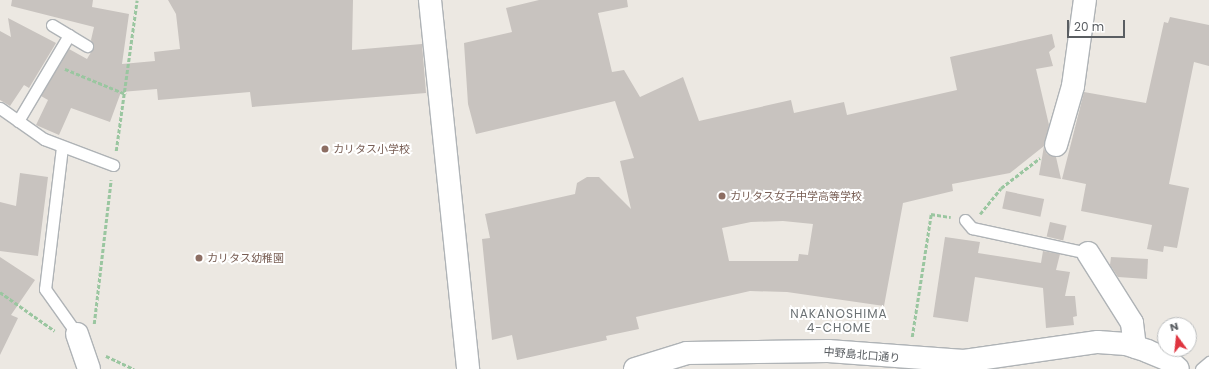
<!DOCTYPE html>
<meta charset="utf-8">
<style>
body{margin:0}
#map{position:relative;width:1209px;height:369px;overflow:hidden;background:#ece8e2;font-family:Poppins,"Noto Sans JP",sans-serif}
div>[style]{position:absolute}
.building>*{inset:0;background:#c8c3bf;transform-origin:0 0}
.path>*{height:2.5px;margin-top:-1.25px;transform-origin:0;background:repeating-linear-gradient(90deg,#9ac6a0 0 4px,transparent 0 6px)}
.roads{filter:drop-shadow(1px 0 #afb3b6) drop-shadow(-1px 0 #afb3b6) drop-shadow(0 1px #afb3b6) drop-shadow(0 -1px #afb3b6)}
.service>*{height:11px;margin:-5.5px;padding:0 5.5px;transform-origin:5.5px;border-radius:5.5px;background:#fff}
.minor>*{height:22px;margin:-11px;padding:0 11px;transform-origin:11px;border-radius:11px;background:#fff}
.tertiary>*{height:22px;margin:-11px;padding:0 11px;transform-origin:11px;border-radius:11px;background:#fff}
.dots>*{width:11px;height:11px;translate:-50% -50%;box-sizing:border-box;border:2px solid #fff;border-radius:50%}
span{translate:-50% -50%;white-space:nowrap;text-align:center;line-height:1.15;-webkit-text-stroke:4px #fff;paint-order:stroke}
.education-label{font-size:11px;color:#785e54}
.left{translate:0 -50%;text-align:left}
.street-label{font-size:11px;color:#5a5e62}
.neighbourhood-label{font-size:12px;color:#6b7174;letter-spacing:1px}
.north{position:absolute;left:1157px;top:317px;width:40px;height:40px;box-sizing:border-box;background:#fff;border:1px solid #bdbfc0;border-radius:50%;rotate:345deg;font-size:11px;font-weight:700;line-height:16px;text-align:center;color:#5a5e62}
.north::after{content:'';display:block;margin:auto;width:14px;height:18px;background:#df343f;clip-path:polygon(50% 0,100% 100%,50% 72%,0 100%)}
.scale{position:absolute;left:1067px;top:20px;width:58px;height:18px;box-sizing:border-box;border:2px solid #5a5e62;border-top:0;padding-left:5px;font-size:12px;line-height:14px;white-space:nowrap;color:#5a5e62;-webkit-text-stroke:3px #fff;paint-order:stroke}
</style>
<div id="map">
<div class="building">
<i style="clip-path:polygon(12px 0,93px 0,92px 7px,129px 14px,122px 64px,155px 61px,154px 52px,180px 49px,176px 14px,168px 0,353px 0,352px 50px,422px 44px,426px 93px,252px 107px,250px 92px,158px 100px,157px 89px,121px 92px,110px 122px,71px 108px,59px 135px,36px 125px,48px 100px,41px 96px,69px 49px,87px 59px,94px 47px,91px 40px,94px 27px,11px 6px)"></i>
<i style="clip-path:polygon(evenodd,539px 0,627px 0,628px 7px,598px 13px,612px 72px,624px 70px,640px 97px,683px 77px,699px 121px,791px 100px,794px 113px,844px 102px,847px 115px,957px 90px,950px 57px,1052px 34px,1055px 47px,1049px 52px,1053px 66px,1036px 69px,1049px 125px,1044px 148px,1047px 154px,1056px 157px,1061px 179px,1039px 175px,1044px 146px,1010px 173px,952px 184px,953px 191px,903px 203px,884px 306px,787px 292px,750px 291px,636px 317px,639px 329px,606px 336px,607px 340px,517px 360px,512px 335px,492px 340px,482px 239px,490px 238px,485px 214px,575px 194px,577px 183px,587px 177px,599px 177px,631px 209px,620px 161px,634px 158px,615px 101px,476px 134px,468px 104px,464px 43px,512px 32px,506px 8px,539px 0,783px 221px,813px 224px,808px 255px,799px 254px,798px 261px,729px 261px,722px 228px,751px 222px,783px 221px)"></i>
<i style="clip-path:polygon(1170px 17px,1209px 25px,1209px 66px,1194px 62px,1169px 184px,1189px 188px,1177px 248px,1164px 246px,1163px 252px,1147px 249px,1152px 225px,1081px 211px,1086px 184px,1062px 179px,1084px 92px,1146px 103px,1164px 22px,1168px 23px)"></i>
<i style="clip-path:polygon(8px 18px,56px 43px,29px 88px,24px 85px,10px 106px,0 100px,0 31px,11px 37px)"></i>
<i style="clip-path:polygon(20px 173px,48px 177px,38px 256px,0 251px,0 202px,16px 206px)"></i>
<i style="left:1006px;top:191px;width:39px;height:18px;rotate:12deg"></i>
<i style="left:1050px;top:222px;width:17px;height:15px;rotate:13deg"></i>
<i style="clip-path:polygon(945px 237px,980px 242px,978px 253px,1041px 263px,1043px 251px,1060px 254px,1056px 270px,1070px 272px,1065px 296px,1075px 296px,1077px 316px,1073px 317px,1074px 325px,1046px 328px,1043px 288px,975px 277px,968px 322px,933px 317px)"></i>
<i style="clip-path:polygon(0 257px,35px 280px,11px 315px,18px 318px,0 355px)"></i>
<i style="clip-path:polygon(1111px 257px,1148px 259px,1147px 279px,1118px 277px,1110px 265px)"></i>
</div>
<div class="path">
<i style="left:65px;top:69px;width:66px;rotate:22.3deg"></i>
<i style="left:116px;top:151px;width:152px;rotate:-82.1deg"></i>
<i style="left:980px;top:214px;width:33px;rotate:-51deg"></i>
<i style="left:1001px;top:188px;width:49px;rotate:-37.6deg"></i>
<i style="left:0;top:292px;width:67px;rotate:35.3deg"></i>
<i style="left:94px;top:324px;width:145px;rotate:-83.3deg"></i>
<i style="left:912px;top:337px;width:124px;rotate:-81.2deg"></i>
<i style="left:931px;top:214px;width:20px;rotate:9deg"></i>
<i style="left:106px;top:356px;width:31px;rotate:25deg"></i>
</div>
<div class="roads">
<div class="service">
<i style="left:52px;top:25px;width:41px;rotate:31deg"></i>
<i style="left:0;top:108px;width:54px;rotate:35.2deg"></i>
<i style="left:44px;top:139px;width:74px;rotate:20.6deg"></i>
<i style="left:18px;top:121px;width:100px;rotate:-59.3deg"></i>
<i style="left:62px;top:147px;width:143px;rotate:96.8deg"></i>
<i style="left:45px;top:289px;width:55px;rotate:54.6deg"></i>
<i style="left:965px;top:220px;width:11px;rotate:49deg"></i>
<i style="left:972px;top:228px;width:119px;rotate:12.2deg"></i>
<i style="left:1201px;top:369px;width:11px;rotate:-41deg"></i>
</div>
<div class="minor">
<i style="left:430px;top:0;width:371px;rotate:84.1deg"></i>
<i style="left:1056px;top:145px;width:61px;rotate:-73.9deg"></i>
<i style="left:1073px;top:86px;width:87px;rotate:-82.1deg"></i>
<i style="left:1088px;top:253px;width:83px;rotate:57.8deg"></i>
<i style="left:1132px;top:323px;width:24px;rotate:83deg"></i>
<i style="left:77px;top:334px;width:37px;rotate:71deg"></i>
</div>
<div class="tertiary">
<i style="left:635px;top:369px;width:54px;rotate:-17.1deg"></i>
<i style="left:687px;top:353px;width:141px;rotate:-0.8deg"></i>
<i style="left:828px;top:351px;width:136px;rotate:4.2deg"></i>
<i style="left:964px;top:361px;width:135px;rotate:-8.1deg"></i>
<i style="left:1098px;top:342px;width:28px;rotate:4deg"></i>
<i style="left:1126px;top:344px;width:22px;rotate:18deg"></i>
<i style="left:1147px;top:351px;width:23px;rotate:23deg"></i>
<i style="left:1168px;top:360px;width:13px;rotate:42deg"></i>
</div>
</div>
<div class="dots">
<i style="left:325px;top:149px;background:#8d6e63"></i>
<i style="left:722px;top:196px;background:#8d6e63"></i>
<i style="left:199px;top:258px;background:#8d6e63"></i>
</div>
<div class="education-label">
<span class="left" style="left:333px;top:149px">カリタス小学校</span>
<span class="left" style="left:730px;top:196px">カリタス女子中学高等学校</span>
<span class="left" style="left:207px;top:258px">カリタス幼稚園</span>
</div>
<div class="street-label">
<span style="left:862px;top:355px;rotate:5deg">中野島北口通り</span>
</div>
<div class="neighbourhood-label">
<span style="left:839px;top:321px">NAKANOSHIMA<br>4-CHOME</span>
</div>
<div class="north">N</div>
<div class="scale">20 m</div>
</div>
